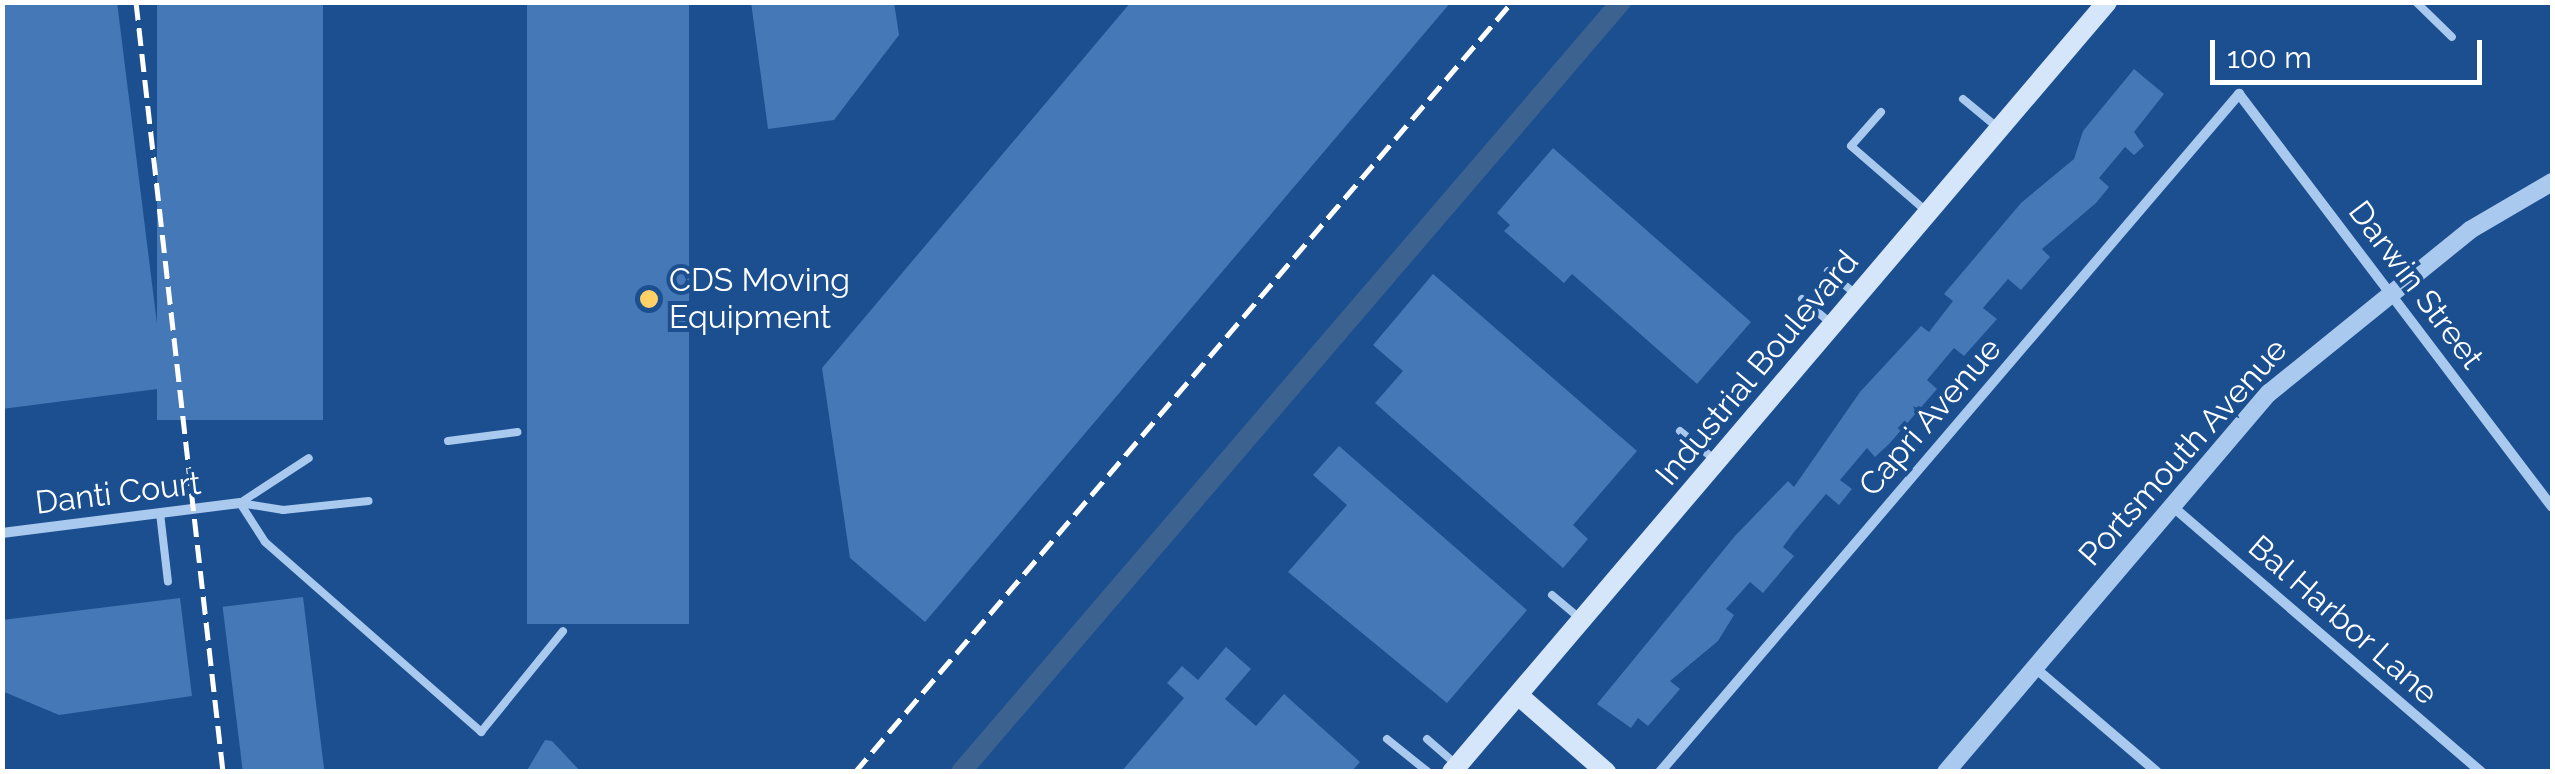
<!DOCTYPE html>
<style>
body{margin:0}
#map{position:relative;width:2555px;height:774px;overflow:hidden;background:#1b4f8f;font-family:Raleway,sans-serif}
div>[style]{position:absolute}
.canal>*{height:20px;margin:-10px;padding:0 10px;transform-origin:10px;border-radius:10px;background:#3c6290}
.building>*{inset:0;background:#4478b7;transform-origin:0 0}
.service>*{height:8px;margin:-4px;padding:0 4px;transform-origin:4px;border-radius:4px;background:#a9c9ee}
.minor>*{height:10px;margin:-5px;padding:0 5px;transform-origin:5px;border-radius:5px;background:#a9c9ee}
.tertiary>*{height:18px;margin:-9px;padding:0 9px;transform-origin:9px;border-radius:9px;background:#a9c9ee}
.secondary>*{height:20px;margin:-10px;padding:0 10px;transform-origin:10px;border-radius:10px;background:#d6e6fa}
.rail>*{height:5px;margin-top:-2.5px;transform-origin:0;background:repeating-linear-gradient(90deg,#fff 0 18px,transparent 0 26px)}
.dots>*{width:28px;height:28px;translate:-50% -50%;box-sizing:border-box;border:5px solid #1b4f8f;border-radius:50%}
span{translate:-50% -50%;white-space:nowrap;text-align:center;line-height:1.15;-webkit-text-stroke:8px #1b4f8f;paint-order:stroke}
.poi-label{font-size:32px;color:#fff}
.left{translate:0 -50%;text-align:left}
.street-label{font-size:32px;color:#fff}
.frame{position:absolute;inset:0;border:5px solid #fff;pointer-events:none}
.scale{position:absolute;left:2210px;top:40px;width:272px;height:45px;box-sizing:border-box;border:5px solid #fff;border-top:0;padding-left:12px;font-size:30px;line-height:35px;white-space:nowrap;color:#fff;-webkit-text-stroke:8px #1b4f8f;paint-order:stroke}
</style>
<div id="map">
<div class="canal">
<i style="left:961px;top:772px;width:1014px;rotate:-49.4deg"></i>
</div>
<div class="building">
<i style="clip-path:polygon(2px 2px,117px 2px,165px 388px,2px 409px)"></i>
<i style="left:157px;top:2px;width:166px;height:418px"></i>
<i style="left:527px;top:2px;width:162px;height:622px"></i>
<i style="clip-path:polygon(751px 2px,894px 2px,899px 35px,834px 120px,768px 129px)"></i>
<i style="clip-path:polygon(1131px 2px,1451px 2px,925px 622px,850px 558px,822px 368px)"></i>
<i style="clip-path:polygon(2134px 69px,2164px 94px,2134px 132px,2144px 146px,2134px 155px,2125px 147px,2099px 178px,2109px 187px,2096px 203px,2042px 249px,2050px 257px,2021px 290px,2008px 279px,1983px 308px,1997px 319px,1964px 356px,1954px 348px,1927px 380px,1937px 389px,1889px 444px,1875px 457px,1867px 448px,1840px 480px,1852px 489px,1839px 505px,1826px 494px,1794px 532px,1783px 547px,1794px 556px,1763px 593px,1750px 582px,1726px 609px,1734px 615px,1718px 641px,1670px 681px,1680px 689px,1648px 726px,1638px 718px,1631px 728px,1597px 704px,1735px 536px,1788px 481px,1794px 487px,1860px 392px,1921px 326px,1929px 332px,1953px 301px,1944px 294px,2021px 203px,2074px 159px,2083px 131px)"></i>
<i style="clip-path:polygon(1553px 148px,1751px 322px,1697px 384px,1572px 274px,1564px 283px,1504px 231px,1510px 225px,1497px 213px)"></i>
<i style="clip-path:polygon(1433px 274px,1637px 451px,1573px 525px,1588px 539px,1563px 568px,1375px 403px,1403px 371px,1373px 345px)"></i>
<i style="clip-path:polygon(1339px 446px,1527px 610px,1447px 703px,1288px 572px,1347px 505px,1313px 475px)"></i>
<i style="left:303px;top:597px;width:177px;height:81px;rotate:83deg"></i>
<i style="clip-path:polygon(180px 598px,192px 696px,59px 715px,2px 691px,2px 620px)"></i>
<i style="clip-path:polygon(1226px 647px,1251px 669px,1225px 699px,1256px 726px,1284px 694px,1360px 762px,1351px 772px,1121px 772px,1184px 698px,1167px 683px,1182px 666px,1198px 680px)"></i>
<i style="clip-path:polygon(545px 740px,552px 741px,581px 772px,526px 772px)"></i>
</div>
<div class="service">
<i style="left:2416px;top:2px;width:50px;rotate:44.2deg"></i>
<i style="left:1963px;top:99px;width:45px;rotate:39.6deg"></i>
<i style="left:1881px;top:112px;width:45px;rotate:131.4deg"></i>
<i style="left:1851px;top:146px;width:99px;rotate:40.9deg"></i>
<i style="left:1828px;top:271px;width:35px;rotate:40deg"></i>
<i style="left:1802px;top:299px;width:35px;rotate:40deg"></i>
<i style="left:1680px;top:431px;width:45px;rotate:39.6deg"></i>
<i style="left:448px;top:441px;width:70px;rotate:-7.4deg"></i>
<i style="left:240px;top:503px;width:46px;rotate:57.3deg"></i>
<i style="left:265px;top:542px;width:288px;rotate:41.3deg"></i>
<i style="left:481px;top:732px;width:130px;rotate:-50.9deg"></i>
<i style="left:240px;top:503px;width:44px;rotate:9.2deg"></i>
<i style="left:283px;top:510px;width:86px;rotate:-6deg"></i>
<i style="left:240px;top:503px;width:82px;rotate:-33.1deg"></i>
<i style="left:160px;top:513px;width:69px;rotate:83.4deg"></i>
<i style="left:1552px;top:595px;width:35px;rotate:40deg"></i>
<i style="left:1387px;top:739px;width:53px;rotate:38.8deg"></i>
<i style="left:1427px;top:739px;width:40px;rotate:41deg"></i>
</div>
<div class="minor">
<i style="left:2172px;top:506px;width:408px;rotate:40.7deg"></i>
<i style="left:2px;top:533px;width:240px;rotate:-7.2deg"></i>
<i style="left:2034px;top:667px;width:162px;rotate:40.5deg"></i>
<i style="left:1660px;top:772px;width:892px;rotate:-49.5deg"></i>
<i style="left:2239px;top:94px;width:518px;rotate:52.84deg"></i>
</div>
<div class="tertiary">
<i style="left:1946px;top:772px;width:498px;rotate:-49.6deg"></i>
<i style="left:2269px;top:393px;width:259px;rotate:-39deg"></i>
<i style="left:2470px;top:230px;width:95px;rotate:-30.3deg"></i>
</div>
<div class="secondary">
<i style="left:1518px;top:695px;width:117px;rotate:41.2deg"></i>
<i style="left:1452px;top:772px;width:1011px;rotate:-49.61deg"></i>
</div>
<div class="rail">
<i style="left:136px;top:2px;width:775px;rotate:83.55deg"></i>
<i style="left:855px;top:772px;width:1012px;rotate:-49.53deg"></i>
</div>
<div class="dots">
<i style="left:649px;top:299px;background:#ffd166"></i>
</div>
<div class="poi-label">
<span class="left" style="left:669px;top:299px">CDS Moving<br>Equipment</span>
</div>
<div class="street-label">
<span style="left:2416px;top:285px;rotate:53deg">Darwin Street</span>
<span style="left:1757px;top:368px;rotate:-50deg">Industrial Boulevard</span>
<span style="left:1930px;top:417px;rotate:-49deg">Capri Avenue</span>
<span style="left:2183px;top:452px;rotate:-48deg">Portsmouth Avenue</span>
<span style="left:118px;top:493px;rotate:-7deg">Danti Court</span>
<span style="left:2343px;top:620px;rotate:41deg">Bal Harbor Lane</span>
</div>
<div class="frame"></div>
<div class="scale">100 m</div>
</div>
